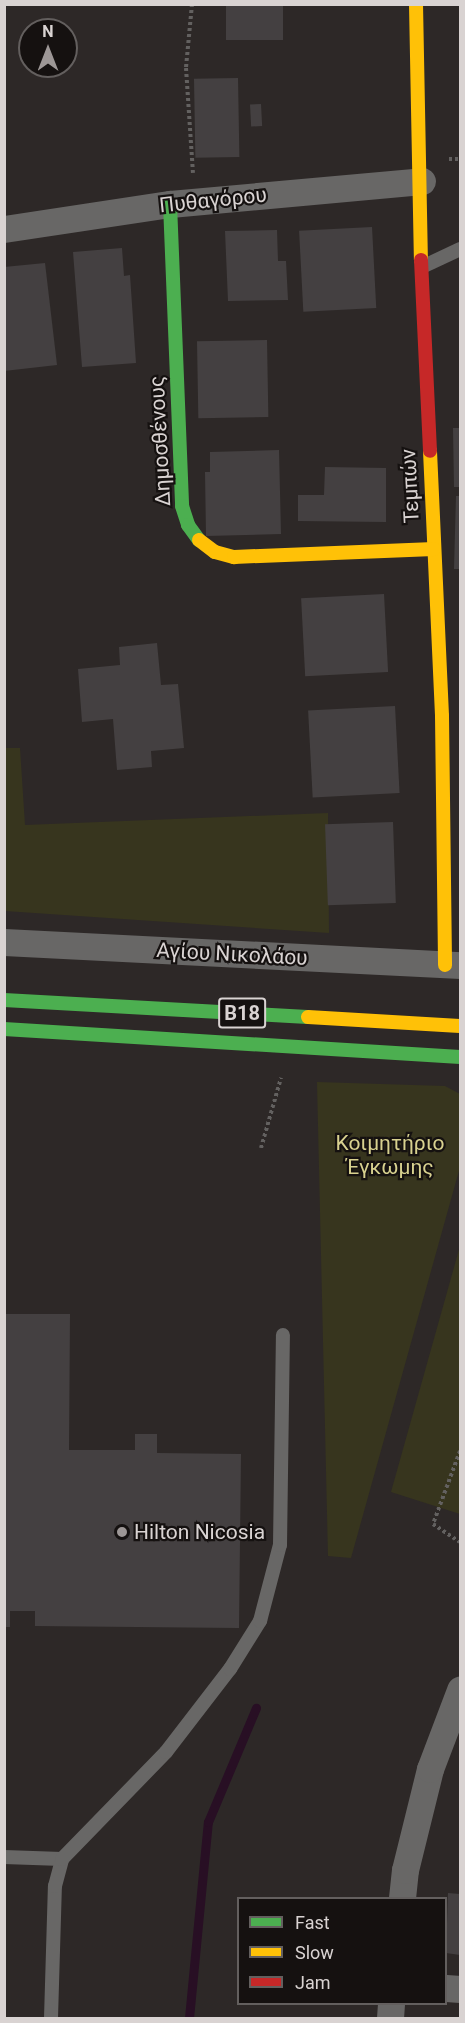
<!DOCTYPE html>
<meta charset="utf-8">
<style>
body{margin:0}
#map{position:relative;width:465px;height:2023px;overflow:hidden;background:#2d2827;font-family:Roboto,sans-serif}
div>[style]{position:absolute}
.green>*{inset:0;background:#37351e}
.stream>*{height:9px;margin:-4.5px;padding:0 4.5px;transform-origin:4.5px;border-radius:4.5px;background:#280f24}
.building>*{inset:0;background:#444041;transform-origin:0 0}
.path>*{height:4px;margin-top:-2px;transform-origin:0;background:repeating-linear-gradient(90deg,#636160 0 3px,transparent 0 6px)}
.lane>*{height:14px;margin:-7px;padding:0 7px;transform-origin:7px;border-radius:7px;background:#686766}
.street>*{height:27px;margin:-13.5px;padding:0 13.5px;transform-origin:13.5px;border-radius:13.5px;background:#686766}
.fast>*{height:14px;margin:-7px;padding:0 7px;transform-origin:7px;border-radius:7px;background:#4caf50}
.slow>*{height:14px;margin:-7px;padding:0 7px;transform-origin:7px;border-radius:7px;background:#ffc107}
.jam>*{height:14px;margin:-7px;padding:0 7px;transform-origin:7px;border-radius:7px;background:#c62828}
.dots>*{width:16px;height:16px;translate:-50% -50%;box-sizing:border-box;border:3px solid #151110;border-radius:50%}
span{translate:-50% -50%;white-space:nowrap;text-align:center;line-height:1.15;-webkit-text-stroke:4.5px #151110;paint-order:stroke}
.shield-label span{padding:2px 4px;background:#151110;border:2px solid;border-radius:4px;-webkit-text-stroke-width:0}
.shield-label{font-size:20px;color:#d9d3d2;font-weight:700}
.street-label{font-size:21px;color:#d9d3d2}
.park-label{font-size:21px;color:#d8d18f}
.poi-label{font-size:21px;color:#d9d3d2}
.left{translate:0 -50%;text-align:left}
.frame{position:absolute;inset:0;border:6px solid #d9d3d2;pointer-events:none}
.legend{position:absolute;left:237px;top:1897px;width:210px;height:108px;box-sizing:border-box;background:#151110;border:2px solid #635f5e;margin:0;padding:8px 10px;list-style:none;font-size:18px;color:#d9d3d2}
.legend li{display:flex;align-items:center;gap:12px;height:30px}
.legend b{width:30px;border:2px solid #635f5e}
.north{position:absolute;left:18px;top:18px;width:60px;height:60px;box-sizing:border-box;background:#151110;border:2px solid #635f5e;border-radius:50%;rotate:0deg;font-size:16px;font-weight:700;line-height:24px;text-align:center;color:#d9d3d2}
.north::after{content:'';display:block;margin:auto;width:21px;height:27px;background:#9d9796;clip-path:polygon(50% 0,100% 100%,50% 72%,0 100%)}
</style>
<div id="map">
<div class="green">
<i style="clip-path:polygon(5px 748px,20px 748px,25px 825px,328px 813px,329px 933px,5px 911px)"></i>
<i style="clip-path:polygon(317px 1082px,445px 1086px,460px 1094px,460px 1167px,351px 1558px,328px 1556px)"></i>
<i style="clip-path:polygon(460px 1246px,460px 1514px,391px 1492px)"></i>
</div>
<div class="stream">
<i style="left:189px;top:2018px;width:197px;rotate:-84.5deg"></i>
<i style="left:208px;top:1822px;width:124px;rotate:-67.2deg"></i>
</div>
<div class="building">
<i style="left:226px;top:4px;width:57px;height:36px"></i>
<i style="left:238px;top:78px;width:79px;height:44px;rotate:89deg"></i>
<i style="left:261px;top:104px;width:22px;height:11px;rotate:87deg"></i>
<i style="left:372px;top:227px;width:81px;height:73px;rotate:87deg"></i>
<i style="clip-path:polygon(277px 230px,278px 261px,286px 261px,288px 300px,228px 301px,225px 231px)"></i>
<i style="clip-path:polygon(122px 248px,124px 276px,130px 275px,136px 363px,82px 367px,73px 252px)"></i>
<i style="clip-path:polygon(45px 263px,57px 365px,4px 371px,4px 267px)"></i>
<i style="left:267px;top:340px;width:77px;height:70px;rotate:89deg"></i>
<i style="clip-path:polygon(453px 428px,460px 428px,460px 487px,454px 487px)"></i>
<i style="clip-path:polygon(279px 450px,281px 534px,206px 536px,205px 472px,210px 472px,210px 452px)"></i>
<i style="clip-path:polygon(325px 467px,386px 468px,386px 522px,298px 521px,298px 495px,324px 495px)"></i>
<i style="clip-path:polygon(456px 496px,460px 496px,460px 569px,454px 569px)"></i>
<i style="left:384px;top:594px;width:78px;height:83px;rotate:87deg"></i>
<i style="clip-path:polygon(157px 643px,161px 685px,178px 684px,184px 748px,151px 751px,152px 767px,117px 770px,113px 719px,82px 722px,78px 669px,120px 665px,119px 647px)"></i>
<i style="left:395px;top:706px;width:87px;height:87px;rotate:87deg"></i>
<i style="left:393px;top:822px;width:81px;height:68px;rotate:88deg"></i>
<i style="clip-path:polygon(4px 1314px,70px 1314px,69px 1450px,135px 1450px,135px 1434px,157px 1434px,157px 1453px,241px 1454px,239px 1628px,35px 1626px,35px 1611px,10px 1611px,10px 1627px,4px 1627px)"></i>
<i style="clip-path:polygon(448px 1893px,460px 1894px,460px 1955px,446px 1953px)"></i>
</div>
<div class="path">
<i style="left:192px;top:4px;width:64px;rotate:95.4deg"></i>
<i style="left:186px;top:68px;width:105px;rotate:86.2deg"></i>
<i style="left:449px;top:159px;width:11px"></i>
<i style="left:261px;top:1148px;width:73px;rotate:-74.1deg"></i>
<i style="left:460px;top:1451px;width:78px;rotate:110.3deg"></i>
<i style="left:433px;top:1524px;width:32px;rotate:34deg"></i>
</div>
<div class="lane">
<i style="left:422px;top:267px;width:42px;rotate:-25.3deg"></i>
<i style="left:4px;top:1857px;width:58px;rotate:2deg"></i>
<i style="left:51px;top:2018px;width:132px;rotate:-88.3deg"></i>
<i style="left:55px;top:1886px;width:28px;rotate:-75deg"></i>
<i style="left:62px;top:1859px;width:149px;rotate:-45.8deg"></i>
<i style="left:166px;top:1752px;width:105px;rotate:-52.4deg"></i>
<i style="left:230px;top:1669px;width:57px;rotate:-58deg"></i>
<i style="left:260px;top:1621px;width:79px;rotate:-75.3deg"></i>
<i style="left:280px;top:1545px;width:210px;rotate:-89.2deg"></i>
</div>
<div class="street">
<i style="left:4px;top:229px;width:168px;rotate:-8.6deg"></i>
<i style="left:170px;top:204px;width:253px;rotate:-5.2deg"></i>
<i style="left:4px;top:942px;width:457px;rotate:2.9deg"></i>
<i style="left:402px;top:1898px;width:28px;rotate:-84deg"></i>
<i style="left:405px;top:1870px;width:104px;rotate:-76.1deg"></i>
<i style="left:430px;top:1769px;width:85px;rotate:-69.2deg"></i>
<i style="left:446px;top:1988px;width:14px;rotate:4deg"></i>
<i style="left:390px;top:2018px;width:14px;rotate:-86deg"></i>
</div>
<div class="fast">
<i style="left:170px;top:204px;width:302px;rotate:87.7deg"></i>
<i style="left:182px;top:506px;width:20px;rotate:72deg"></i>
<i style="left:188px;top:525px;width:19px;rotate:54deg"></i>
<i style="left:4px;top:1000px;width:304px;rotate:3.2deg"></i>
<i style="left:4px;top:1029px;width:457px;rotate:3.5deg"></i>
</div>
<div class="slow">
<i style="left:416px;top:4px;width:256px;rotate:88.9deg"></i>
<i style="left:430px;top:451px;width:265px;rotate:87.4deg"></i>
<i style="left:442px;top:716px;width:249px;rotate:89.3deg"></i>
<i style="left:199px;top:540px;width:20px;rotate:37deg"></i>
<i style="left:215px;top:552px;width:20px;rotate:15deg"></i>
<i style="left:234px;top:557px;width:200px;rotate:-2.3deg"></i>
<i style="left:308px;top:1017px;width:152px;rotate:3.4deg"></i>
</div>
<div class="jam">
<i style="left:421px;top:260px;width:191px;rotate:87.3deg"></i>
</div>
<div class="dots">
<i style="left:122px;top:1532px;background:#9d9796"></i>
</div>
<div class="shield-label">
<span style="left:242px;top:1013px">B18</span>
</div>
<div class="street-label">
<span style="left:213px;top:200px;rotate:-6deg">Πυθαγόρου</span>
<span style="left:160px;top:441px;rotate:-93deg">Δημοσθένους</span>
<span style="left:410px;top:486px;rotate:-93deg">Τεμπών</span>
<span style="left:232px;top:954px;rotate:3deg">Αγίου Νικολάου</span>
</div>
<div class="park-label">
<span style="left:390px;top:1155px">Κοιμητήριο<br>Έγκωμης</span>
</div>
<div class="poi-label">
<span class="left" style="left:134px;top:1532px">Hilton Nicosia</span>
</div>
<div class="frame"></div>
<ul class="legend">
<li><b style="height:8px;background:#4caf50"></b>Fast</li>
<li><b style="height:8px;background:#ffc107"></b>Slow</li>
<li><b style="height:8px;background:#c62828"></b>Jam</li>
</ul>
<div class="north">N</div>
</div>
